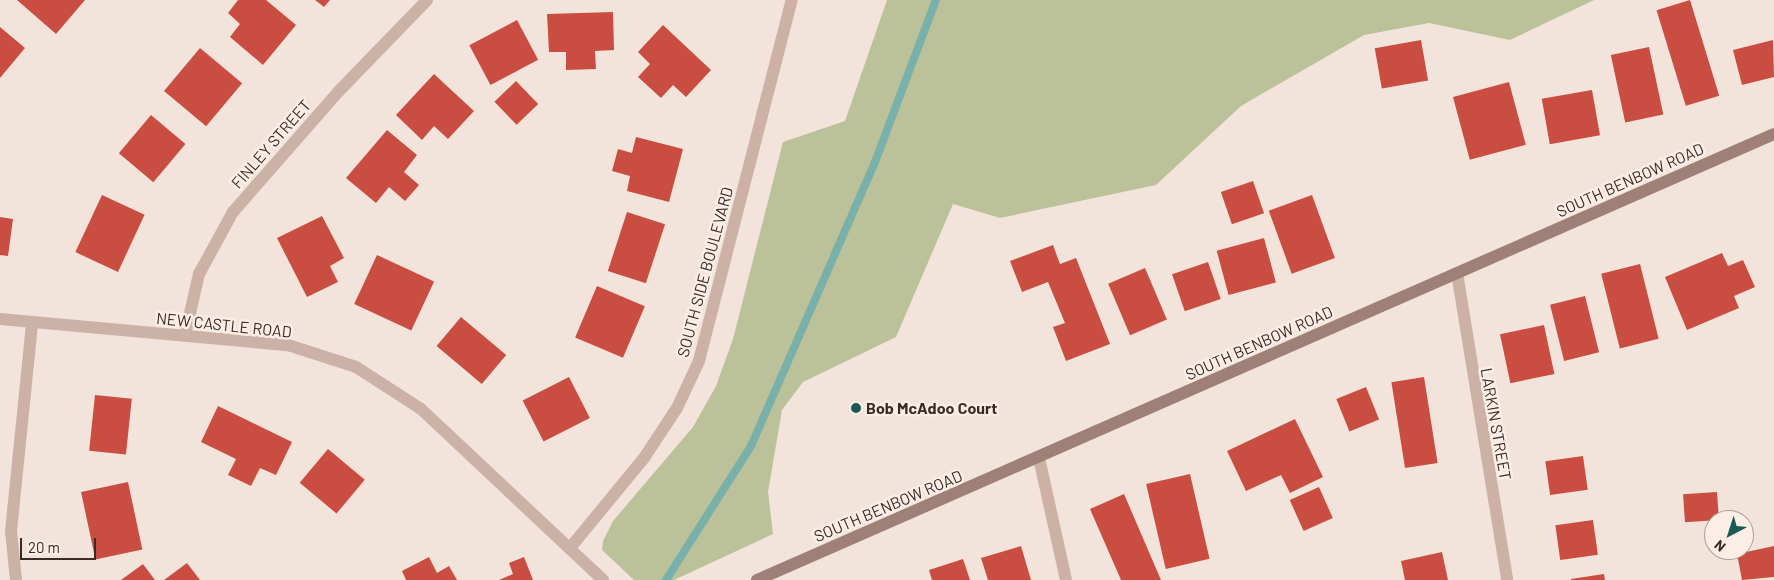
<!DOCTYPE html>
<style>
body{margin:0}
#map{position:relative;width:1774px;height:580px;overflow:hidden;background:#f3e4db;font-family:Barlow,sans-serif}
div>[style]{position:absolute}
.green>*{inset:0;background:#bbc29a}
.stream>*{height:8px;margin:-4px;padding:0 4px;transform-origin:4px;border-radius:4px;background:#79b1aa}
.building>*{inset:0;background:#ca4d41;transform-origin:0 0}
.minor>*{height:12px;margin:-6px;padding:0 6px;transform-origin:6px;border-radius:6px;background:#cbb1a6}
.secondary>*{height:12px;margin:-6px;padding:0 6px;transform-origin:6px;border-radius:6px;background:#9f8077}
.dots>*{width:14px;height:14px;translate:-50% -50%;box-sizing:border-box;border:2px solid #faeee7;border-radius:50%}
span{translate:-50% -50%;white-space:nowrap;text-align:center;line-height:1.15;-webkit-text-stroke:5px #faeee7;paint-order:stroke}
.street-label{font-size:16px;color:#372a27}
.poi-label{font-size:16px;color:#372a27;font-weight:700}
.left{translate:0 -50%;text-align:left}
.north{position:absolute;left:1704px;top:510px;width:50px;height:50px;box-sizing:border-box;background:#faeee7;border:1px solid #aca09a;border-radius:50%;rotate:220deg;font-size:14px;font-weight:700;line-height:20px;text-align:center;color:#372a27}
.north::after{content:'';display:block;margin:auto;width:18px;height:22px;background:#1b5a54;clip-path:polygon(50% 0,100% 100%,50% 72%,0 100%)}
.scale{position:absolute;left:20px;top:538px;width:76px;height:22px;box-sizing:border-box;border:2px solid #372a27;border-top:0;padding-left:6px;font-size:15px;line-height:18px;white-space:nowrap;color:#372a27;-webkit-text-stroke:4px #faeee7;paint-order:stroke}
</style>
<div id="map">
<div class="green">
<i style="clip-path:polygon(887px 0,1594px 0,1510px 40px,1429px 23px,1364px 35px,1241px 106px,1156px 185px,1000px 218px,953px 204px,896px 337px,803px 382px,782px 410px,768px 492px,773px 534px,674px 580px,634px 580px,602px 550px,603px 541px,613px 521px,693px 427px,716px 386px,733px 339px,783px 142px,845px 121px)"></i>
</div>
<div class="stream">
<i style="left:666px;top:580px;width:159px;rotate:-57.6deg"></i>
<i style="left:751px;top:446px;width:310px;rotate:-66.4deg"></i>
<i style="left:875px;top:162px;width:173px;rotate:-69.4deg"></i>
</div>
<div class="building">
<i style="clip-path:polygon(17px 0,85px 0,56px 34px)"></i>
<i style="clip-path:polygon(238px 0,266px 0,296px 25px,263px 65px,230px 37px,240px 24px,228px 13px)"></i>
<i style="clip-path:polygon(315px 0,330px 0,324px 7px)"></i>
<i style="left:1690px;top:0;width:100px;height:35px;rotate:73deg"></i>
<i style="clip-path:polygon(613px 12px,614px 50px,595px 51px,596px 69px,566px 70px,566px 52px,549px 52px,547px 14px)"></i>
<i style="left:517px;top:20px;width:45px;height:54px;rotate:62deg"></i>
<i style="clip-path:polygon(663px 25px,711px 70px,686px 97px,673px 85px,661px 98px,638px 77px,650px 64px,638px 52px)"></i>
<i style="clip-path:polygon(0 27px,25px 48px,0 78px)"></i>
<i style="left:1421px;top:40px;width:41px;height:47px;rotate:80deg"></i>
<i style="clip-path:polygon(1773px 40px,1774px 77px,1742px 85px,1733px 50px)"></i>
<i style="left:1649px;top:47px;width:69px;height:39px;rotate:78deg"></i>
<i style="left:200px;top:48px;width:55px;height:56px;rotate:40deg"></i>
<i style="clip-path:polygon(434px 74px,474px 111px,448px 139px,434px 126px,422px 140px,396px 115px)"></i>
<i style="left:516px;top:81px;width:32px;height:30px;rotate:46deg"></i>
<i style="left:1509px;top:82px;width:65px;height:58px;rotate:75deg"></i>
<i style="left:1592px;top:90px;width:46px;height:51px;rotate:80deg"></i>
<i style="left:151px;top:115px;width:45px;height:50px;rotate:40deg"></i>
<i style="clip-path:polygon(387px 130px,417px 155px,404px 172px,419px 185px,405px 201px,389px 187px,376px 203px,346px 178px)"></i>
<i style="clip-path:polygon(636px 137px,683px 149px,669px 202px,627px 191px,630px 176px,612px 171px,618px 149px,632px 153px)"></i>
<i style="left:1253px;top:181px;width:34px;height:34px;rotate:71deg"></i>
<i style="left:102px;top:195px;width:47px;height:63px;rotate:25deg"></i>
<i style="left:1312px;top:195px;width:67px;height:46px;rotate:70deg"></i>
<i style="left:627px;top:212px;width:40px;height:62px;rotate:18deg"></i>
<i style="clip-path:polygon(322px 216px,344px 258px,330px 266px,338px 282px,307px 297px,277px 238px)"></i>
<i style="clip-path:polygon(0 217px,13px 219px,8px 256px,0 255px)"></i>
<i style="left:1264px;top:238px;width:46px;height:49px;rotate:75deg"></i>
<i style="clip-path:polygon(1053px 245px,1060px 264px,1076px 258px,1110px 344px,1066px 361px,1053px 327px,1065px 323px,1048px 282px,1022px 292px,1010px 261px)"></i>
<i style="clip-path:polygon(1722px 253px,1728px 266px,1743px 260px,1755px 287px,1734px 296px,1739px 308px,1687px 330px,1665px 277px)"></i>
<i style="left:377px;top:255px;width:63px;height:54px;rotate:25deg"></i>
<i style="left:1208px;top:262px;width:39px;height:38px;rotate:71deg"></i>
<i style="left:1640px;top:264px;width:77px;height:40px;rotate:76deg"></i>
<i style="left:1145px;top:268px;width:56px;height:40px;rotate:67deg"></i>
<i style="left:597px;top:286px;width:52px;height:56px;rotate:23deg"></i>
<i style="left:1585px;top:296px;width:58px;height:36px;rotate:76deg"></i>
<i style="left:461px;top:317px;width:59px;height:38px;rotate:40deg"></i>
<i style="left:1544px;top:325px;width:50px;height:45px;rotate:78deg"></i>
<i style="left:569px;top:377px;width:46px;height:52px;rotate:63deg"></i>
<i style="left:1424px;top:377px;width:87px;height:33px;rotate:81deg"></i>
<i style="left:1366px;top:387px;width:35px;height:32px;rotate:68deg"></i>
<i style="left:95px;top:395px;width:37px;height:56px;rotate:6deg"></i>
<i style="clip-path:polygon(218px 406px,292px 442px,276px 475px,260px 468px,251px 486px,228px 475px,236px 459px,201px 442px)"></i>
<i style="clip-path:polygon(1295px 419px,1323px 477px,1290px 493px,1281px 475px,1246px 491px,1227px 451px)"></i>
<i style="left:328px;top:449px;width:48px;height:44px;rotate:40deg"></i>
<i style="left:1583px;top:456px;width:34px;height:38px;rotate:82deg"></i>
<i style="left:1190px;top:474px;width:87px;height:45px;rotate:77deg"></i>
<i style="left:128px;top:482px;width:69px;height:48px;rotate:78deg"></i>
<i style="left:1319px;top:487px;width:34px;height:32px;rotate:66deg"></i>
<i style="left:1717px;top:492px;width:28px;height:34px;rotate:86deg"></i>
<i style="clip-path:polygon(1124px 494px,1161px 580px,1121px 580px,1090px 509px)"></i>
<i style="left:1593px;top:520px;width:35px;height:38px;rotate:82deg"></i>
<i style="clip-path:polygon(1021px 546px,1031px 580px,988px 580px,981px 558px)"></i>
<i style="clip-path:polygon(1774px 546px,1774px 577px,1742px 580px,1737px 554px)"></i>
<i style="clip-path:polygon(1442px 552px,1448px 580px,1405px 580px,1401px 561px)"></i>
<i style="clip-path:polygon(429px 557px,437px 573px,449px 566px,457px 580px,406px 580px,402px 571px)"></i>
<i style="clip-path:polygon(524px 557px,533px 580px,499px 580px,513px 574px,509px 563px)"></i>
<i style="clip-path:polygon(963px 559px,970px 580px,932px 580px,929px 570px)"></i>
<i style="clip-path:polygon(187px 563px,200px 580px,164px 580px)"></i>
<i style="clip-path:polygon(143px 564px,155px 580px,121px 580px)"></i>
<i style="clip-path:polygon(1604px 574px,1605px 580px,1571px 580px,1571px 579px)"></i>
</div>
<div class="minor">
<i style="left:1457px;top:273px;width:311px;rotate:80.7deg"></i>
<i style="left:0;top:319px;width:289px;rotate:5.2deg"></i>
<i style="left:288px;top:345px;width:71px;rotate:17.9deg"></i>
<i style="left:356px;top:367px;width:77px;rotate:32.9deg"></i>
<i style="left:421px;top:409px;width:250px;rotate:43.2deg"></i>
<i style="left:185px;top:335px;width:63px;rotate:-77.1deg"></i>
<i style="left:199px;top:274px;width:71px;rotate:-61.3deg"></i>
<i style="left:233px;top:212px;width:159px;rotate:-48.8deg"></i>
<i style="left:338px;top:92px;width:128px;rotate:-45.9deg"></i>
<i style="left:1039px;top:458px;width:125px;rotate:77.5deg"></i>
<i style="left:570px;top:548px;width:117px;rotate:-50.6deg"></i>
<i style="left:644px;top:458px;width:60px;rotate:-56.6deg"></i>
<i style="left:677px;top:408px;width:52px;rotate:-64.9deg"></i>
<i style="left:699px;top:361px;width:373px;rotate:-75.6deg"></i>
<i style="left:16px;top:580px;width:49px;rotate:-95.8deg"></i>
<i style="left:11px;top:531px;width:207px;rotate:-84.2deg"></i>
</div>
<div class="secondary">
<i style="left:757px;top:580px;width:1110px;rotate:-23.68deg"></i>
</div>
<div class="dots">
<i style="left:856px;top:408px;background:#1b5a54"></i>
</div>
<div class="street-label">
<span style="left:271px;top:144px;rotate:-49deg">FINLEY STREET</span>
<span style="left:1630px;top:180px;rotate:-24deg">SOUTH BENBOW ROAD</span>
<span style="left:705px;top:272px;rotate:-75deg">SOUTH SIDE BOULEVARD</span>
<span style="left:224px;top:325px;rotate:6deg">NEW CASTLE ROAD</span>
<span style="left:1259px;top:343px;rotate:-24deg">SOUTH BENBOW ROAD</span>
<span style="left:1496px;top:424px;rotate:80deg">LARKIN STREET</span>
<span style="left:888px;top:506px;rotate:-23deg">SOUTH BENBOW ROAD</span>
</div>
<div class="poi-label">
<span class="left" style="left:866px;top:408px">Bob McAdoo Court</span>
</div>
<div class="north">N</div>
<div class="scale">20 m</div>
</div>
